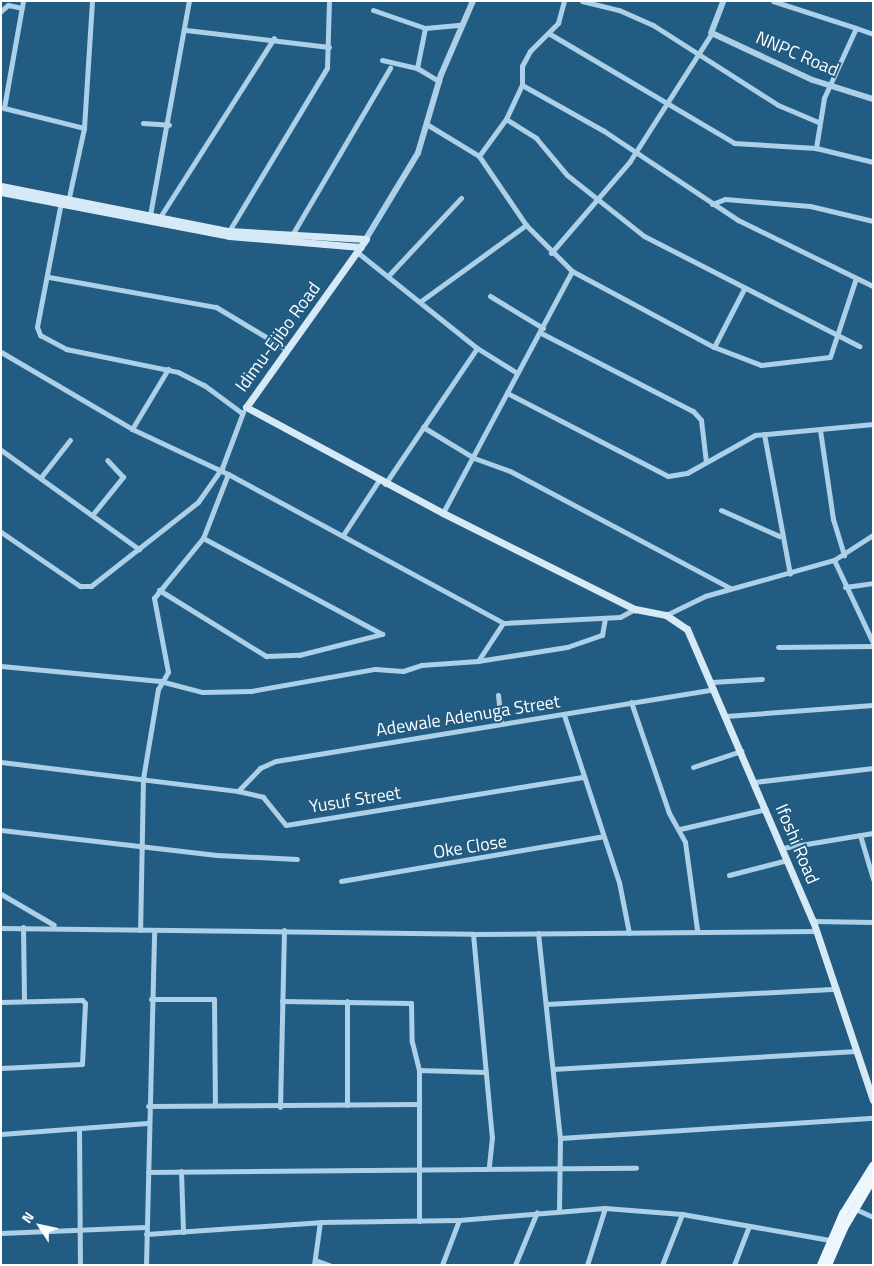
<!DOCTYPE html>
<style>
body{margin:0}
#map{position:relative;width:874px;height:1266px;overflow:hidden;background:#235c82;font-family:"Titillium Web",sans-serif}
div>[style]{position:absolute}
.minor>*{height:5px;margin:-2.5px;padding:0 2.5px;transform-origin:2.5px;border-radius:2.5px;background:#abd0e7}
.tertiary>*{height:5.5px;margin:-2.75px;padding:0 2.75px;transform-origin:2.75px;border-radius:2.75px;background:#abd0e7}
.secondary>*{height:7px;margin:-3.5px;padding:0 3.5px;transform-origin:3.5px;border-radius:3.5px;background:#d5e9f6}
.primary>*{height:8px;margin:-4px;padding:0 4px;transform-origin:4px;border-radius:4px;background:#edf6fd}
span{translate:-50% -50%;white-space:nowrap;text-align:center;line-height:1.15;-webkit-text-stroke:4px #235c82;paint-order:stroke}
.street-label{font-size:18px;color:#fff}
.frame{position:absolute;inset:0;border:2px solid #fff;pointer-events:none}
.north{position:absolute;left:15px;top:1201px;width:50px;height:50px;-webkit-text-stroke:4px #235c82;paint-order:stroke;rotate:305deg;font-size:14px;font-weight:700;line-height:20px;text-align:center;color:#fff}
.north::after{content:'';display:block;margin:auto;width:18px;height:22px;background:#fff;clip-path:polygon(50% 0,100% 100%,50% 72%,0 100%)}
</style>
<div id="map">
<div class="minor">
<i style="left:23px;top:1px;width:109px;rotate:100.1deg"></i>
<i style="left:4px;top:108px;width:82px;rotate:14deg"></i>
<i style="left:582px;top:1px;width:38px;rotate:14deg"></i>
<i style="left:619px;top:10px;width:37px;rotate:24deg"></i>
<i style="left:653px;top:25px;width:148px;rotate:32.6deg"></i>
<i style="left:778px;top:105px;width:43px;rotate:23deg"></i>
<i style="left:773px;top:1px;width:87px;rotate:18deg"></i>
<i style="left:856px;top:28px;width:77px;rotate:114.6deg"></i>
<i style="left:824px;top:98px;width:51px;rotate:99.1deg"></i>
<i style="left:373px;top:10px;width:55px;rotate:19.1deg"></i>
<i style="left:425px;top:28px;width:36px;rotate:-5deg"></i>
<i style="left:1px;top:11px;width:9px;rotate:-41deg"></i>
<i style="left:8px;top:5px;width:14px;rotate:12deg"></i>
<i style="left:425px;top:28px;width:41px;rotate:101.3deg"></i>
<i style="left:417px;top:68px;width:26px;rotate:31deg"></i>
<i style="left:856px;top:28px;width:18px;rotate:19deg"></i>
<i style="left:186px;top:30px;width:144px;rotate:6.8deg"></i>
<i style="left:550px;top:34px;width:214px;rotate:30.6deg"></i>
<i style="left:734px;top:143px;width:82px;rotate:3.5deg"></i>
<i style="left:816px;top:148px;width:59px;rotate:13.8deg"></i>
<i style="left:382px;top:60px;width:36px;rotate:13deg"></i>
<i style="left:522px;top:85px;width:94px;rotate:29.3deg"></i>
<i style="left:604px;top:131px;width:161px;rotate:33.6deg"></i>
<i style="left:738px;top:220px;width:150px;rotate:26.1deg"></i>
<i style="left:506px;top:119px;width:38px;rotate:-65deg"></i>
<i style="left:522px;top:85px;width:19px;rotate:-90deg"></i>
<i style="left:522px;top:66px;width:17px;rotate:-62deg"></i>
<i style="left:530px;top:51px;width:40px;rotate:-45deg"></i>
<i style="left:558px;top:23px;width:23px;rotate:-75deg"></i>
<i style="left:143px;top:123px;width:26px;rotate:4deg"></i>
<i style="left:428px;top:125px;width:60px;rotate:31.3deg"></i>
<i style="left:479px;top:156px;width:83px;rotate:55.7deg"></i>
<i style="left:526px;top:225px;width:65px;rotate:45deg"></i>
<i style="left:572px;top:271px;width:274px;rotate:118.1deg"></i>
<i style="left:479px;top:156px;width:46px;rotate:-53.9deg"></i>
<i style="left:506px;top:119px;width:36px;rotate:32deg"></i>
<i style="left:536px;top:138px;width:48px;rotate:50deg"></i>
<i style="left:567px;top:175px;width:98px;rotate:38.4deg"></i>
<i style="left:644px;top:236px;width:242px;rotate:27.1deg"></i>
<i style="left:69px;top:197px;width:71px;rotate:-77.7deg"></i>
<i style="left:84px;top:128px;width:127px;rotate:-86.4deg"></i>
<i style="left:61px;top:202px;width:127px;rotate:100.9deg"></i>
<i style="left:37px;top:327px;width:9px;rotate:69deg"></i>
<i style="left:40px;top:335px;width:30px;rotate:28deg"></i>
<i style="left:66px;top:349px;width:114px;rotate:11.6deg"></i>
<i style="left:178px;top:372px;width:29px;rotate:27deg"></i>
<i style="left:204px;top:385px;width:47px;rotate:36.4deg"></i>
<i style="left:712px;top:204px;width:14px;rotate:-21deg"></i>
<i style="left:725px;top:199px;width:85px;rotate:4.7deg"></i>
<i style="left:810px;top:206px;width:65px;rotate:13.4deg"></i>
<i style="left:150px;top:215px;width:218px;rotate:-79.7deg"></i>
<i style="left:160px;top:217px;width:212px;rotate:-57.5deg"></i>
<i style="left:229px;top:231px;width:190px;rotate:-59deg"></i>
<i style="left:327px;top:68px;width:67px;rotate:-88.3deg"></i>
<i style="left:292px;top:235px;width:194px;rotate:-59.6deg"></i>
<i style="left:357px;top:252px;width:154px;rotate:38.7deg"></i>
<i style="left:477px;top:348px;width:47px;rotate:32deg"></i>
<i style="left:551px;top:253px;width:121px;rotate:-49.3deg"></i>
<i style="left:630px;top:161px;width:152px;rotate:-57.4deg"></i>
<i style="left:572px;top:271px;width:161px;rotate:28.2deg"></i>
<i style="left:714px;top:347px;width:50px;rotate:21deg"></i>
<i style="left:761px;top:365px;width:69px;rotate:-6.6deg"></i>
<i style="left:830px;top:357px;width:83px;rotate:-71.8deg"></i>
<i style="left:388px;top:276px;width:107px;rotate:-46.9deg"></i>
<i style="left:49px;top:277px;width:170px;rotate:10.2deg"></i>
<i style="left:216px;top:307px;width:82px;rotate:31deg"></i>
<i style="left:490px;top:296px;width:62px;rotate:31.1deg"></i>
<i style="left:421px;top:301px;width:130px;rotate:-35.9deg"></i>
<i style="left:541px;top:333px;width:171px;rotate:27.2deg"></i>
<i style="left:693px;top:411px;width:12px;rotate:48deg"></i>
<i style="left:701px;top:420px;width:42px;rotate:83.2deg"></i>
<i style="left:714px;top:347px;width:65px;rotate:-62.7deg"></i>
<i style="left:1px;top:352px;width:152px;rotate:30.4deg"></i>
<i style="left:132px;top:429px;width:106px;rotate:25.1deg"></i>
<i style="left:228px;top:474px;width:69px;rotate:111.3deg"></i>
<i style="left:203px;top:538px;width:77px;rotate:129.2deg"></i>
<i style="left:154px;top:598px;width:75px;rotate:79.3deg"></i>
<i style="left:168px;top:672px;width:20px;rotate:120deg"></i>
<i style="left:158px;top:689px;width:91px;rotate:99.5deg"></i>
<i style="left:143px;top:779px;width:151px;rotate:91.1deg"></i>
<i style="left:507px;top:393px;width:181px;rotate:27.3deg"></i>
<i style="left:668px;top:476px;width:19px;rotate:-9deg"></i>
<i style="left:687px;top:473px;width:78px;rotate:-29.2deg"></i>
<i style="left:755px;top:435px;width:119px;rotate:-5.3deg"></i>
<i style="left:423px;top:427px;width:60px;rotate:31.3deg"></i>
<i style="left:474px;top:458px;width:38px;rotate:20deg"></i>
<i style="left:510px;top:471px;width:249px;rotate:28deg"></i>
<i style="left:132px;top:429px;width:70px;rotate:-59deg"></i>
<i style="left:820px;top:430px;width:90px;rotate:81.7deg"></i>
<i style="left:833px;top:519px;width:38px;rotate:73deg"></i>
<i style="left:764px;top:434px;width:142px;rotate:79.5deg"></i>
<i style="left:1px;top:450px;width:170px;rotate:35.7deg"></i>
<i style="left:228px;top:474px;width:313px;rotate:28.4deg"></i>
<i style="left:41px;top:477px;width:47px;rotate:-51.9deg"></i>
<i style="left:385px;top:484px;width:164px;rotate:-55.9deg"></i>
<i style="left:721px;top:510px;width:64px;rotate:24.1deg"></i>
<i style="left:93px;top:514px;width:48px;rotate:-51deg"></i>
<i style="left:123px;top:477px;width:23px;rotate:-133deg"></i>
<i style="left:1px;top:532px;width:96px;rotate:34.4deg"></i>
<i style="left:80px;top:586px;width:11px"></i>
<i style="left:91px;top:586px;width:136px;rotate:-38.1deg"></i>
<i style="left:198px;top:502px;width:42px;rotate:-54.8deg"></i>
<i style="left:222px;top:468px;width:60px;rotate:-69.4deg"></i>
<i style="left:343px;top:535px;width:66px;rotate:-56.8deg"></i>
<i style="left:203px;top:538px;width:203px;rotate:28.2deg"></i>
<i style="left:834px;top:560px;width:92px;rotate:64.8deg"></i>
<i style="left:845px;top:587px;width:28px;rotate:-8deg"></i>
<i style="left:159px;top:590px;width:126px;rotate:31.7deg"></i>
<i style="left:266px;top:656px;width:33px;rotate:-2deg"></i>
<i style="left:299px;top:655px;width:86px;rotate:-14.2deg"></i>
<i style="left:666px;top:615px;width:43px;rotate:-26deg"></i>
<i style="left:705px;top:596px;width:134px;rotate:-15.6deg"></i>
<i style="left:834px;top:560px;width:46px;rotate:-32.7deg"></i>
<i style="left:778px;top:647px;width:95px;rotate:-0.6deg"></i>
<i style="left:478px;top:661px;width:90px;rotate:-8.9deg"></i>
<i style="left:567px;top:647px;width:37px;rotate:-19deg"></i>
<i style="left:602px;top:635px;width:17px;rotate:-80deg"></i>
<i style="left:1px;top:666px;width:160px;rotate:5.4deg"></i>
<i style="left:160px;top:681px;width:43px;rotate:14.7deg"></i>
<i style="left:202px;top:692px;width:49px;rotate:-1.2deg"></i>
<i style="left:251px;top:691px;width:126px;rotate:-10.1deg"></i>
<i style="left:375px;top:669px;width:28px;rotate:4deg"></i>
<i style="left:403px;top:671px;width:19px;rotate:-18deg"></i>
<i style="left:421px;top:665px;width:57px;rotate:-4deg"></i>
<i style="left:478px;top:661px;width:45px;rotate:-56.7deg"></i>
<i style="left:503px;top:623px;width:117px;rotate:-2.9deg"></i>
<i style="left:620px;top:617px;width:17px;rotate:-28deg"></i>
<i style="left:711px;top:682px;width:51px;rotate:-3.4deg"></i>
<i style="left:498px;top:695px;width:29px;rotate:84deg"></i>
<i style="left:631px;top:702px;width:117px;rotate:71.1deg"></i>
<i style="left:669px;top:813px;width:33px;rotate:61deg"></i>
<i style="left:685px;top:842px;width:89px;rotate:82.2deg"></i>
<i style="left:564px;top:715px;width:176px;rotate:71.8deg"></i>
<i style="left:619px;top:882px;width:52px;rotate:78.9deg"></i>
<i style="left:726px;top:716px;width:147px;rotate:-4.3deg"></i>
<i style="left:1px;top:762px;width:239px;rotate:7deg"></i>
<i style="left:238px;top:791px;width:26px;rotate:13deg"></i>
<i style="left:263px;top:797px;width:36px;rotate:51deg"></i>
<i style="left:286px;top:825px;width:302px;rotate:-9.2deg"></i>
<i style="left:693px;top:767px;width:51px;rotate:-18.4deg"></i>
<i style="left:754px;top:782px;width:120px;rotate:-6.7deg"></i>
<i style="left:238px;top:791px;width:32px;rotate:-46deg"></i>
<i style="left:260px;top:768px;width:17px;rotate:-24deg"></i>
<i style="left:276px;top:761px;width:444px;rotate:-9.3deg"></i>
<i style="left:680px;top:829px;width:88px;rotate:-13.1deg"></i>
<i style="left:1px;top:830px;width:217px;rotate:6.6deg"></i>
<i style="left:217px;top:855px;width:80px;rotate:2.9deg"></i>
<i style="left:860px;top:835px;width:46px;rotate:73.5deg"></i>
<i style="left:782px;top:848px;width:92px;rotate:-9.4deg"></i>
<i style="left:729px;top:875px;width:60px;rotate:-14.5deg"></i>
<i style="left:341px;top:881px;width:266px;rotate:-9.7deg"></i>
<i style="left:1px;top:894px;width:61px;rotate:30.3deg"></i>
<i style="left:813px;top:921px;width:60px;rotate:1deg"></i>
<i style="left:23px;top:927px;width:74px;rotate:89.2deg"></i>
<i style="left:1px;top:928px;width:472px;rotate:0.7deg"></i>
<i style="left:473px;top:934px;width:344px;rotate:-0.5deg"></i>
<i style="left:538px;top:933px;width:206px;rotate:83.9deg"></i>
<i style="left:560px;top:1138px;width:71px;rotate:90.8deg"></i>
<i style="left:473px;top:934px;width:204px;rotate:84.7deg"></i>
<i style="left:492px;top:1137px;width:31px;rotate:96deg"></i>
<i style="left:151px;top:999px;width:63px"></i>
<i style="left:214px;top:999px;width:106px;rotate:89.5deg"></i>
<i style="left:282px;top:1001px;width:129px;rotate:0.9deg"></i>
<i style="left:411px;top:1003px;width:39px;rotate:89deg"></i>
<i style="left:412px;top:1042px;width:29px;rotate:76deg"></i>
<i style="left:419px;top:1070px;width:151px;rotate:90deg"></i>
<i style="left:347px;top:1001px;width:104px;rotate:90deg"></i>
<i style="left:1px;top:1002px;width:81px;rotate:-1.4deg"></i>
<i style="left:82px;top:1000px;width:4px;rotate:45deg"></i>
<i style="left:85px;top:1003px;width:61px;rotate:92.8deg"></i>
<i style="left:82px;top:1064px;width:81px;rotate:177.2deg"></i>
<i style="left:546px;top:1004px;width:291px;rotate:-3deg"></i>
<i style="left:553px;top:1069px;width:304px;rotate:-3.4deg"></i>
<i style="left:419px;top:1070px;width:67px;rotate:1.7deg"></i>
<i style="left:148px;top:1106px;width:270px;rotate:-0.4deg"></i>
<i style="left:280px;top:1107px;width:177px;rotate:-88.7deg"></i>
<i style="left:79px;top:1128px;width:137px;rotate:89.6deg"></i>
<i style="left:1px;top:1134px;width:147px;rotate:-4.3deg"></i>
<i style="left:560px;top:1138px;width:314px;rotate:-3.7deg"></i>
<i style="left:181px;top:1171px;width:61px;rotate:88.1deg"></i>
<i style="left:148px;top:1172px;width:488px;rotate:-0.5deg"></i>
<i style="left:853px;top:1208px;width:22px;rotate:24deg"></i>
<i style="left:1px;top:1233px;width:145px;rotate:-2.4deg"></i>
<i style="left:146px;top:1234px;width:174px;rotate:-3.9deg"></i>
<i style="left:320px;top:1222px;width:139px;rotate:-0.8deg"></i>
<i style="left:459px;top:1220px;width:146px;rotate:-4.7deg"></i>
<i style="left:605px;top:1208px;width:77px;rotate:4.5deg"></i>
<i style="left:682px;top:1214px;width:150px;rotate:10deg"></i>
<i style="left:315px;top:1260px;width:15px;rotate:20deg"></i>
<i style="left:146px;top:1265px;width:334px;rotate:-88.6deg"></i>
<i style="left:314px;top:1265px;width:43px;rotate:-82.1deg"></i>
<i style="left:442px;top:1265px;width:48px;rotate:-69.3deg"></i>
<i style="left:515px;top:1265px;width:57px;rotate:-67.5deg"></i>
<i style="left:587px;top:1265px;width:60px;rotate:-72.5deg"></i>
<i style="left:662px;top:1265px;width:55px;rotate:-68.6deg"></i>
<i style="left:734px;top:1265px;width:40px;rotate:-69deg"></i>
</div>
<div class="tertiary">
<i style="left:724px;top:1px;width:34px;rotate:111deg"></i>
<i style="left:712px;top:33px;width:111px;rotate:25deg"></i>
<i style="left:813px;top:80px;width:63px;rotate:17.6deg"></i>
<i style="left:366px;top:239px;width:100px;rotate:-58.8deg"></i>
<i style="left:418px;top:153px;width:81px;rotate:-73.6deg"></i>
<i style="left:441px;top:75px;width:81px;rotate:-66.6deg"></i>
</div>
<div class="secondary">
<i style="left:1px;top:186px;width:232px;rotate:11.2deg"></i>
<i style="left:229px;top:231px;width:137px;rotate:3.3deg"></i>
<i style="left:1px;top:192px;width:232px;rotate:10.9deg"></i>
<i style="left:229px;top:236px;width:132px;rotate:4.8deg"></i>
<i style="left:366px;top:239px;width:206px;rotate:125.5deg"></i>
<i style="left:246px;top:407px;width:224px;rotate:28.3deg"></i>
<i style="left:443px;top:513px;width:215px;rotate:26.6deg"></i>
<i style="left:635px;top:609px;width:32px;rotate:11deg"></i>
<i style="left:666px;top:615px;width:25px;rotate:34deg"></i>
<i style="left:687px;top:629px;width:318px;rotate:66.7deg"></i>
<i style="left:813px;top:921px;width:189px;rotate:71.5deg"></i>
</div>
<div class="primary">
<i style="left:821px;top:1265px;width:56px;rotate:-66.7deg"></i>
<i style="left:843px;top:1214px;width:57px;rotate:-58deg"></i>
<i style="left:828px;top:1265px;width:40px;rotate:-66.6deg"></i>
<i style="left:844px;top:1228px;width:57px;rotate:-59.4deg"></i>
</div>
<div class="street-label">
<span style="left:797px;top:54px;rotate:23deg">NNPC Road</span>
<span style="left:278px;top:337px;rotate:-54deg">Idimu-Ejibo Road</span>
<span style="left:468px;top:716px;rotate:-9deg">Adewale Adenuga Street</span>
<span style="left:355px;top:800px;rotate:-9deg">Yusuf Street</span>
<span style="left:797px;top:844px;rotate:67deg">Ifoshi Road</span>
<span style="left:470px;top:847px;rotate:-9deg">Oke Close</span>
</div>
<div class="frame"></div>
<div class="north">N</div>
</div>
